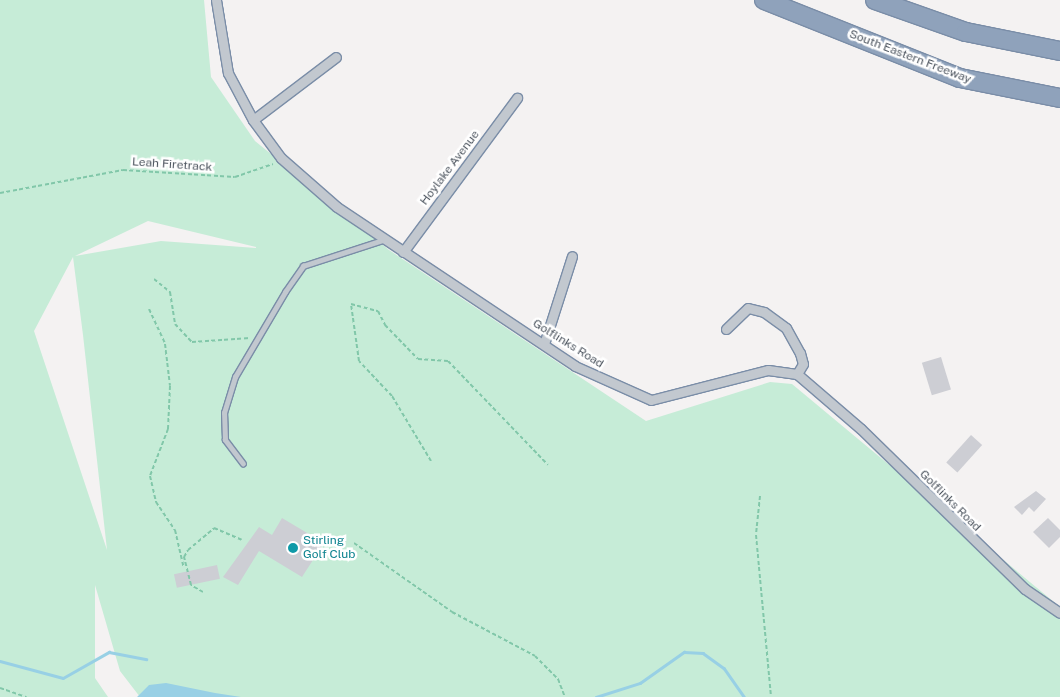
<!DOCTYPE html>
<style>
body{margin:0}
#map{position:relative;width:1060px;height:697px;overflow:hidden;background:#f4f2f2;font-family:"Public Sans",sans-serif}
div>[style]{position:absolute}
.green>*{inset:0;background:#c6ecd7}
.water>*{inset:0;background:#98d0e5}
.stream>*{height:2.5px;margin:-1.25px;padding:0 1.25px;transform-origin:1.25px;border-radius:1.25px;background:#98d0e5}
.building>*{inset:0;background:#cdced4;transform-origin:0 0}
.path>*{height:2px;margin-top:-1px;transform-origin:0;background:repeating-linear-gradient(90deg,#81c7a9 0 4px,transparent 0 6.5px)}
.roads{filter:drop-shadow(1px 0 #7a8da7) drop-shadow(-1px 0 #7a8da7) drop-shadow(0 1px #7a8da7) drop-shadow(0 -1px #7a8da7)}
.lane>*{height:4.5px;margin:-2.25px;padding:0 2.25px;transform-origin:2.25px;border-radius:2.25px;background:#c2c8cf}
.street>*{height:9px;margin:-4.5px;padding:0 4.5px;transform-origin:4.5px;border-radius:4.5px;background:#c2c8cf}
.highway>*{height:18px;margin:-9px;padding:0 9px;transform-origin:9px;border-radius:9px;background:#8fa2bb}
.dots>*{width:14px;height:14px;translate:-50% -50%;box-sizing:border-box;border:2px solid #fff;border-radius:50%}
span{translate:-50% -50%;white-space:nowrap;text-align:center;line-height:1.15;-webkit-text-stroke:5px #fff;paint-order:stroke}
.street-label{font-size:12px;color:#4c545e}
.culture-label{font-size:12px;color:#0d838f}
.left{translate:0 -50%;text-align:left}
</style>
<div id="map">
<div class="green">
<i style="clip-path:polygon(evenodd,0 0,204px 0,211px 77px,255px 141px,389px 250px,646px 421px,770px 382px,792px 384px,1060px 607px,1060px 697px,140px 697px,120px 671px,95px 585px,95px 678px,108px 697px,0 697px,0 0,148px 221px,256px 247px,256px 248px,161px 241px,75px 256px,148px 221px,0 0,73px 257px,83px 335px,107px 550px,34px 331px,73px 257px)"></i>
</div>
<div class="water">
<i style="clip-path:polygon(166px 683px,215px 693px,241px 697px,137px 697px,149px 685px)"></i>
</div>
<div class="stream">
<i style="left:0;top:661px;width:65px;rotate:15.1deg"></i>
<i style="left:63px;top:678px;width:53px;rotate:-29.5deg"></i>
<i style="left:109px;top:652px;width:38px;rotate:11deg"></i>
<i style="left:596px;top:697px;width:46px;rotate:-17.7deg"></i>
<i style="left:640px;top:683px;width:54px;rotate:-35.2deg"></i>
<i style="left:684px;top:652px;width:19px;rotate:3deg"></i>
<i style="left:703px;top:653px;width:26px;rotate:36deg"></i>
<i style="left:724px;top:668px;width:35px;rotate:55deg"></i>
</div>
<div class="building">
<i style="left:941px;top:357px;width:34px;height:20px;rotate:73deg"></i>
<i style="left:971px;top:435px;width:15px;height:37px;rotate:42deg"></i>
<i style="clip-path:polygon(1036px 491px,1046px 499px,1034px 512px,1029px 507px,1022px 515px,1014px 507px)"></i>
<i style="clip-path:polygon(282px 518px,324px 543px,302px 577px,259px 551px,238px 585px,223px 577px,259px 527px,272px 535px)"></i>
<i style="clip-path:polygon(1048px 518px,1060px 530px,1060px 537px,1049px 548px,1033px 532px)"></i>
<i style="left:217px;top:565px;width:14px;height:44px;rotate:78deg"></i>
</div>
<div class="path">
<i style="left:0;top:193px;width:125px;rotate:-10.6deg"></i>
<i style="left:123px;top:170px;width:112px;rotate:3.6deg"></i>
<i style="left:235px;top:177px;width:40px;rotate:-18.9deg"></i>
<i style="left:154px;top:279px;width:21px;rotate:39deg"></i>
<i style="left:170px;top:292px;width:32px;rotate:81deg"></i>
<i style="left:175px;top:324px;width:25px;rotate:47deg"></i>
<i style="left:192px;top:342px;width:58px;rotate:-3.9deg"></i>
<i style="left:149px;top:309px;width:38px;rotate:65deg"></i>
<i style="left:165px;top:344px;width:42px;rotate:83.2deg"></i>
<i style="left:170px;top:386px;width:43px;rotate:92.7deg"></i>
<i style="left:168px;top:429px;width:50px;rotate:111deg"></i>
<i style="left:150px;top:476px;width:27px;rotate:77deg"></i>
<i style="left:156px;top:502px;width:34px;rotate:56deg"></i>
<i style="left:175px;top:530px;width:37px;rotate:77deg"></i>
<i style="left:431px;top:461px;width:76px;rotate:-121deg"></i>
<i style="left:392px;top:396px;width:48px;rotate:-133.3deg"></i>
<i style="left:359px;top:361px;width:58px;rotate:-98deg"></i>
<i style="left:351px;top:304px;width:28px;rotate:15deg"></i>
<i style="left:378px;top:311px;width:16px;rotate:63deg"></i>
<i style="left:385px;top:325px;width:47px;rotate:45.9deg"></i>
<i style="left:418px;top:359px;width:30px;rotate:4deg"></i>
<i style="left:448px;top:361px;width:144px;rotate:46.1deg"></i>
<i style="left:760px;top:496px;width:39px;rotate:96deg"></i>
<i style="left:756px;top:535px;width:163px;rotate:84.7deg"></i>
<i style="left:354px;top:543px;width:120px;rotate:35.1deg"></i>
<i style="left:452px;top:612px;width:94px;rotate:27.9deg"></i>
<i style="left:535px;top:656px;width:33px;rotate:45deg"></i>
<i style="left:558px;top:679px;width:19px;rotate:69deg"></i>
<i style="left:203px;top:592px;width:14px;rotate:-150deg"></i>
<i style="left:191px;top:585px;width:29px;rotate:-104deg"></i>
<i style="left:184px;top:557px;width:8px;rotate:-60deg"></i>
<i style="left:188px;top:550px;width:34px;rotate:-40deg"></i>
<i style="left:214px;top:528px;width:30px;rotate:23deg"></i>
<i style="left:0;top:688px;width:28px;rotate:19deg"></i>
</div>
<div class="roads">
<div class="lane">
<i style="left:243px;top:464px;width:30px;rotate:-127deg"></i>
<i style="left:225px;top:440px;width:27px;rotate:-92deg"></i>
<i style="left:224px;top:413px;width:38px;rotate:-73deg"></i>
<i style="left:235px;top:377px;width:99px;rotate:-59.5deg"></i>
<i style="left:285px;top:292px;width:32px;rotate:-55deg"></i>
<i style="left:303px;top:266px;width:84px;rotate:-18deg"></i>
</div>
<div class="street">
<i style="left:216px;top:0;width:74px;rotate:80.7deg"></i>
<i style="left:228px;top:73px;width:53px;rotate:62deg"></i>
<i style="left:253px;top:120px;width:47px;rotate:53.6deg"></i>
<i style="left:281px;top:158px;width:74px;rotate:41.2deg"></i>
<i style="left:337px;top:207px;width:286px;rotate:33.7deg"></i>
<i style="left:575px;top:366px;width:83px;rotate:24.1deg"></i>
<i style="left:651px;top:400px;width:121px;rotate:-14.4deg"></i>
<i style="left:768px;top:370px;width:29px;rotate:8deg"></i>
<i style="left:797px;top:374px;width:84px;rotate:40.7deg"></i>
<i style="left:861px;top:429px;width:229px;rotate:44.3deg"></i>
<i style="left:1025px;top:589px;width:42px;rotate:34.4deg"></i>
<i style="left:253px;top:120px;width:104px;rotate:-37.2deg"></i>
<i style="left:403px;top:252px;width:192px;rotate:-53.5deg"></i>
<i style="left:726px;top:329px;width:30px;rotate:-44deg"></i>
<i style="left:748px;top:308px;width:16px;rotate:14deg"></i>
<i style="left:764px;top:312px;width:27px;rotate:36deg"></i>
<i style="left:786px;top:328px;width:29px;rotate:61deg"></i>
<i style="left:800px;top:353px;width:11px;rotate:75deg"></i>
<i style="left:803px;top:364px;width:12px;rotate:121deg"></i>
<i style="left:544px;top:344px;width:92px;rotate:-72.3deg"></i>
</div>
<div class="highway">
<i style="left:764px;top:0;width:211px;rotate:21.7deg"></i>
<i style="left:960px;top:78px;width:102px;rotate:11.3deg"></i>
<i style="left:875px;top:0;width:96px;rotate:19.4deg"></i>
<i style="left:966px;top:32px;width:96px;rotate:11.4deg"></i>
</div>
</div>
<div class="dots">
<i style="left:293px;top:548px;background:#0f9aa8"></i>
</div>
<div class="street-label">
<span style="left:910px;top:57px;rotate:21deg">South Eastern Freeway</span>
<span style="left:172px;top:165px;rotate:4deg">Leah Firetrack</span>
<span style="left:450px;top:168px;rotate:-53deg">Hoylake Avenue</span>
<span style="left:568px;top:344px;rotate:32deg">Golflinks Road</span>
<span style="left:950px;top:501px;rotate:45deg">Golflinks Road</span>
</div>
<div class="culture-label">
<span class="left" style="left:303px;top:548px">Stirling<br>Golf Club</span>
</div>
</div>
